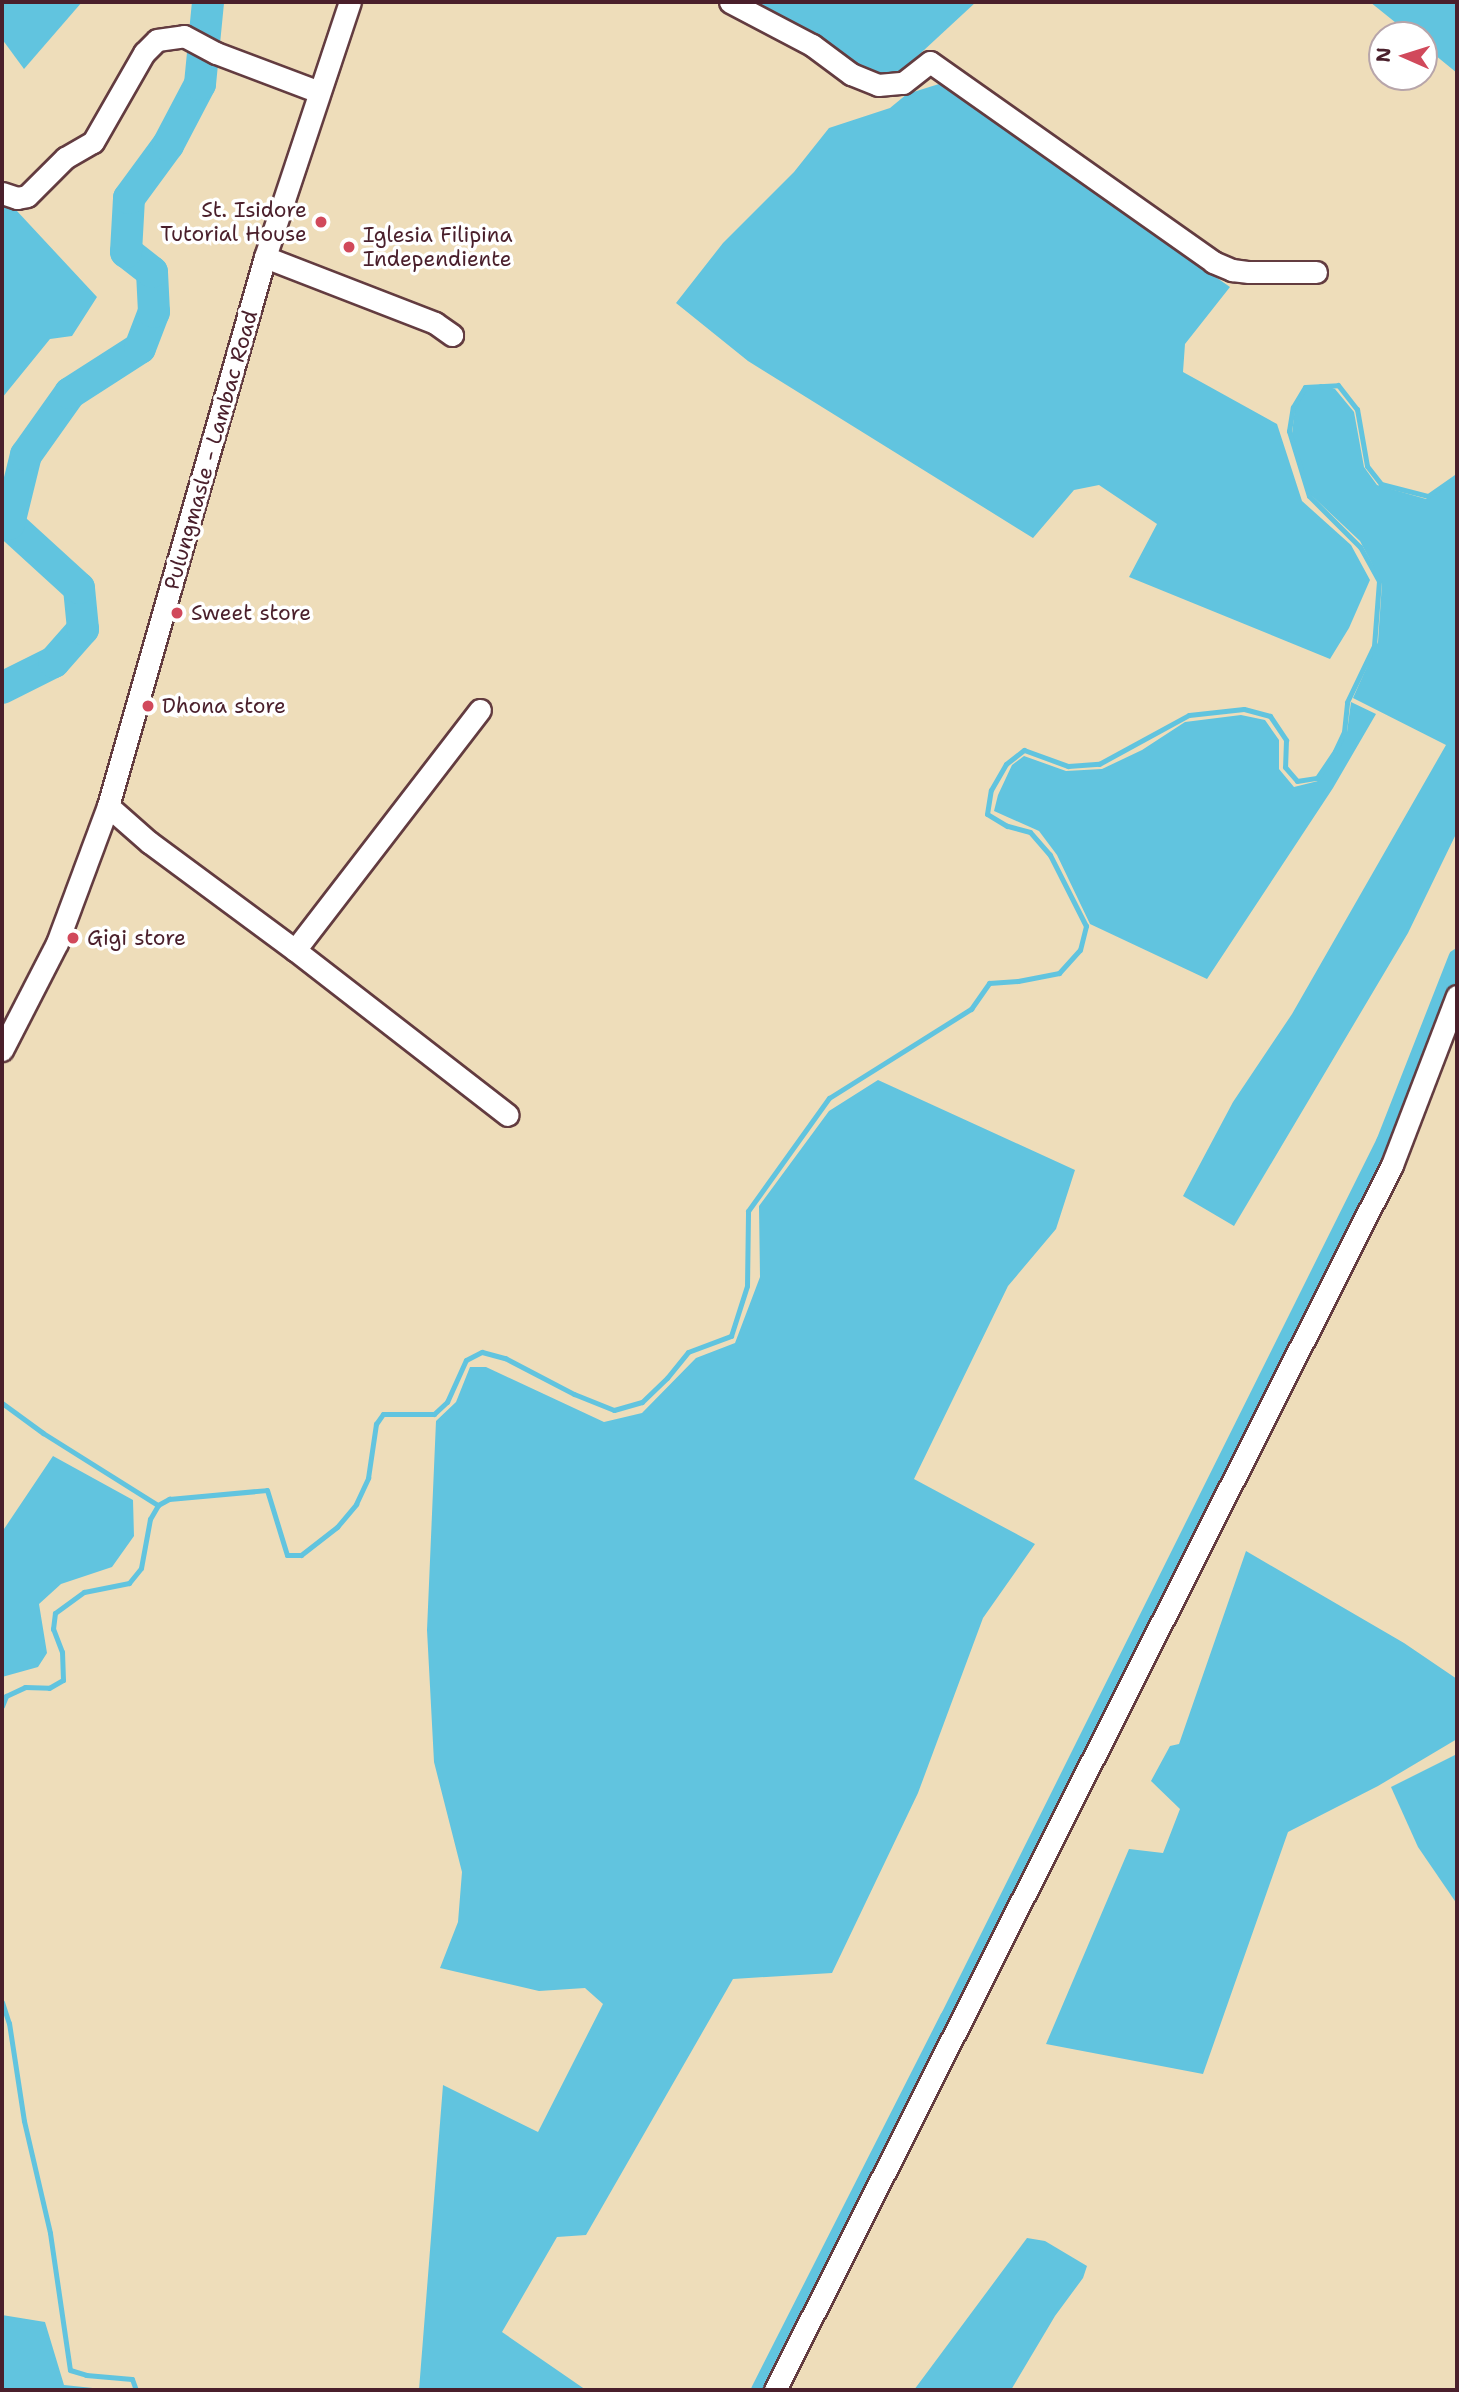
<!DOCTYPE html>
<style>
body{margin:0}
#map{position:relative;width:1459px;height:2392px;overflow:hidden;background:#eeddba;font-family:"Shantell Sans",sans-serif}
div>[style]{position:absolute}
.water>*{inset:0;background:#61c4df}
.stream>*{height:5px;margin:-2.5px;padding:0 2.5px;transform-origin:2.5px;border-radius:2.5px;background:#61c4df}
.canal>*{height:19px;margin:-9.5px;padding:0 9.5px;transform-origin:9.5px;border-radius:9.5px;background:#61c4df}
.river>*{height:32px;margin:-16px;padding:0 16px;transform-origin:16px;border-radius:16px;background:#61c4df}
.roads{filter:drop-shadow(2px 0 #633c40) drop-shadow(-2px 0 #633c40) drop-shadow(0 2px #633c40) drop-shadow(0 -2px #633c40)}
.minor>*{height:21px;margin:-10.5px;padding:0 10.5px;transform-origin:10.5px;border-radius:10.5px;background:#fff}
.dots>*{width:19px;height:19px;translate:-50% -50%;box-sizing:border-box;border:4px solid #fff;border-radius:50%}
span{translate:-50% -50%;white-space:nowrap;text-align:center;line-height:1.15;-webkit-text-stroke:7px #fff;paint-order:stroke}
.poi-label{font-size:21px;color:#4a1f2b}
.right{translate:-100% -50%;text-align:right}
.left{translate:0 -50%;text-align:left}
.street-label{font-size:21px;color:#4a1f2b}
.frame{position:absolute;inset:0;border:4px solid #4a1f2b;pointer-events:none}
.north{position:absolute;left:1368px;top:21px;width:70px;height:70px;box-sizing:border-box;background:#fff;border:2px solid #b7a5aa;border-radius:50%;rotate:273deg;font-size:19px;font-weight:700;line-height:28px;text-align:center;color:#4a1f2b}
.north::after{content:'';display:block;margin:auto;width:24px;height:32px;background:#d1495b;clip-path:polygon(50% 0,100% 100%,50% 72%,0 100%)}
</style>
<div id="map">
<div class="water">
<i style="clip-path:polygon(2px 2px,82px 2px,24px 69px,2px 39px)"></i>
<i style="clip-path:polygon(741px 2px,976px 2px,896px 76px,879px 80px)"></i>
<i style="clip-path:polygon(1370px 2px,1457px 2px,1457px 73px,1424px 46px,1424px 35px,1411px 35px)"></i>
<i style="clip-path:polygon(939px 84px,1230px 287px,1185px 344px,1183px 372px,1277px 424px,1302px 501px,1351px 545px,1370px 580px,1349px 628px,1330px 659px,1129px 577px,1157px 524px,1099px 485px,1074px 490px,1033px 538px,748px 361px,676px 303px,723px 243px,794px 172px,829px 128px,890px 108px,907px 94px)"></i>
<i style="clip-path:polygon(3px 196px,97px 297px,72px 336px,50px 339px,2px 398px)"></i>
<i style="clip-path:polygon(1321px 384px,1335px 389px,1354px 412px,1364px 467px,1377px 485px,1426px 499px,1457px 479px,1457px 832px,1408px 933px,1234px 1226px,1183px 1196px,1233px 1102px,1292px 1014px,1446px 745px,1353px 698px,1378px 642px,1382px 583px,1360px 541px,1310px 494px,1292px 434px,1295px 407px,1306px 390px)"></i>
<i style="clip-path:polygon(1351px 702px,1376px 714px,1333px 788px,1207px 979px,1090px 924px,1057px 855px,1039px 831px,994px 811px,998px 795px,1012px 765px,1024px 756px,1066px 771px,1102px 769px,1142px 750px,1185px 722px,1241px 715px,1265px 720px,1279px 740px,1279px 769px,1294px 787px,1318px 781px,1347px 732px)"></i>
<i style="clip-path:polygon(878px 1080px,1075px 1170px,1056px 1229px,1008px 1286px,914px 1479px,1035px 1544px,983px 1618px,918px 1793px,832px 1973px,733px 1979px,586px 2235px,557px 2237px,502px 2332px,586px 2390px,419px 2390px,443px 2085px,538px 2132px,603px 2004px,585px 1988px,539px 1991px,440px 1968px,458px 1922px,462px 1872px,434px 1762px,427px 1630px,436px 1421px,456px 1402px,470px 1367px,486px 1367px,604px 1422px,642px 1413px,696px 1358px,735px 1343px,760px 1277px,759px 1206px,829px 1111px)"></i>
<i style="clip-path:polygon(53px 1456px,133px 1500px,134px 1536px,112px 1567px,61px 1584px,39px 1604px,47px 1653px,38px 1667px,2px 1677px,2px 1532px)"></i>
<i style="clip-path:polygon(1246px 1551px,1404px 1643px,1457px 1679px,1457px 1739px,1378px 1786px,1288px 1832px,1203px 2074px,1046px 2044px,1129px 1849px,1163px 1853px,1180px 1809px,1151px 1781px,1170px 1746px,1179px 1744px)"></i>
<i style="clip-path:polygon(1457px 1754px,1457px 1904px,1418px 1847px,1391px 1787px)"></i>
<i style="clip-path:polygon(1027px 2238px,1045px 2241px,1087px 2266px,1083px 2278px,1055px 2316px,1011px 2390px,914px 2390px)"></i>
<i style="clip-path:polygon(2px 2315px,45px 2322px,64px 2385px,112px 2390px,2px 2390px)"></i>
</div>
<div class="stream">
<i style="left:2px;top:1403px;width:51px;rotate:36.2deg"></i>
<i style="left:43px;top:1433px;width:136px;rotate:32.1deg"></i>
<i style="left:2px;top:1706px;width:11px;rotate:-68deg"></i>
<i style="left:6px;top:1696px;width:21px;rotate:-25deg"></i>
<i style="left:25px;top:1687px;width:24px;rotate:2deg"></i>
<i style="left:49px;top:1688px;width:16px;rotate:-30deg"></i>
<i style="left:63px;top:1680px;width:28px;rotate:-92deg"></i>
<i style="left:62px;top:1652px;width:25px;rotate:-111deg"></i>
<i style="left:53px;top:1629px;width:16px;rotate:-83deg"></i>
<i style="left:55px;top:1613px;width:36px;rotate:-36deg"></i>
<i style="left:84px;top:1592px;width:46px;rotate:-11.3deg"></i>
<i style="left:129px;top:1583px;width:19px;rotate:-51deg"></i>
<i style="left:141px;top:1568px;width:50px;rotate:-79.6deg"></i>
<i style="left:150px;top:1519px;width:16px;rotate:-60deg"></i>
<i style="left:158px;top:1505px;width:13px;rotate:-29deg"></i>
<i style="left:169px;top:1499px;width:98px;rotate:-5.2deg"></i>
<i style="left:267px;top:1490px;width:68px;rotate:72.9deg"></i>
<i style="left:287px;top:1555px;width:14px"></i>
<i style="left:301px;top:1555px;width:46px;rotate:-37.9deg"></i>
<i style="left:337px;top:1527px;width:30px;rotate:-50deg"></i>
<i style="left:356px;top:1504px;width:29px;rotate:-65deg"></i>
<i style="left:368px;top:1478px;width:55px;rotate:-81.6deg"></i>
<i style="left:376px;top:1424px;width:12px;rotate:-55deg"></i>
<i style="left:383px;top:1414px;width:51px"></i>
<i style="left:434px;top:1414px;width:18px;rotate:-43deg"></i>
<i style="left:447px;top:1402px;width:46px;rotate:-65.7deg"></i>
<i style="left:466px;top:1360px;width:18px;rotate:-27deg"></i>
<i style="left:482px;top:1352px;width:24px;rotate:15deg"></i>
<i style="left:505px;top:1358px;width:78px;rotate:27.6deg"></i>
<i style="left:574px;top:1394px;width:43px;rotate:21.8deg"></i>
<i style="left:614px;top:1410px;width:29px;rotate:-16deg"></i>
<i style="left:642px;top:1402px;width:35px;rotate:-44deg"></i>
<i style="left:667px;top:1378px;width:33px;rotate:-51deg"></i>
<i style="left:688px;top:1352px;width:46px;rotate:-20.4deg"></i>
<i style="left:731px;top:1336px;width:52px;rotate:-72.3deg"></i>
<i style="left:747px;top:1286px;width:75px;rotate:-89.2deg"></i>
<i style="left:748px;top:1211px;width:139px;rotate:-54.4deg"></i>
<i style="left:829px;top:1098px;width:168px;rotate:-32.1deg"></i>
<i style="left:971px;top:1009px;width:32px;rotate:-55deg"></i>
<i style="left:989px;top:983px;width:29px;rotate:-4deg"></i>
<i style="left:1018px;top:981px;width:42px;rotate:-11deg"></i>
<i style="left:1059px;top:973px;width:31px;rotate:-48deg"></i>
<i style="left:1080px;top:950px;width:25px;rotate:-76deg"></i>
<i style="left:1086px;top:926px;width:80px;rotate:-116.9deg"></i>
<i style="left:1050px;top:855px;width:30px;rotate:-131deg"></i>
<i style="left:1030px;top:832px;width:24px;rotate:-165deg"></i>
<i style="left:1007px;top:826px;width:23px;rotate:-149deg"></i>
<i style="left:987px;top:814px;width:24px;rotate:-81deg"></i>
<i style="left:991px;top:790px;width:30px;rotate:-60deg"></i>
<i style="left:1006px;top:764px;width:23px;rotate:-38deg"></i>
<i style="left:1024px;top:750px;width:47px;rotate:20deg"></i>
<i style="left:1068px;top:766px;width:31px;rotate:-4deg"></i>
<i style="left:1099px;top:764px;width:102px;rotate:-28.6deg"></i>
<i style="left:1189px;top:715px;width:55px;rotate:-6.2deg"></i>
<i style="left:1244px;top:709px;width:27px;rotate:15deg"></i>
<i style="left:1270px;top:716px;width:29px;rotate:56deg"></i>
<i style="left:1286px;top:740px;width:27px;rotate:92deg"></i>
<i style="left:1285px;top:767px;width:18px;rotate:49deg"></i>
<i style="left:1297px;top:781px;width:20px;rotate:-9deg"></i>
<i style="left:1317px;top:778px;width:32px;rotate:-56deg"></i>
<i style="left:1335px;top:751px;width:21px;rotate:-65deg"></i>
<i style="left:1344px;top:732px;width:30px;rotate:-84deg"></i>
<i style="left:1347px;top:702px;width:62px;rotate:-64.3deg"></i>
<i style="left:1374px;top:646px;width:65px;rotate:-85.6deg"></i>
<i style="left:1379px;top:581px;width:39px;rotate:-119deg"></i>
<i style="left:1360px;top:547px;width:72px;rotate:-135deg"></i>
<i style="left:1309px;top:496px;width:68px;rotate:-107.1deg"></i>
<i style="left:1289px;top:431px;width:24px;rotate:-81deg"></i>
<i style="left:1293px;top:407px;width:23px;rotate:-59deg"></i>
<i style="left:1305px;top:387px;width:33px;rotate:-3deg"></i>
<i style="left:1338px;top:385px;width:31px;rotate:52deg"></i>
<i style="left:1357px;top:409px;width:58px;rotate:80deg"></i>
<i style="left:1367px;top:466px;width:23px;rotate:52deg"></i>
<i style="left:1381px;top:484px;width:49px;rotate:14.3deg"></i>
<i style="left:1428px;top:496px;width:35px;rotate:-35deg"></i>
<i style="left:2px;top:2002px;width:22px;rotate:72deg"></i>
<i style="left:9px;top:2023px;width:99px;rotate:81.3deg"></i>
<i style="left:24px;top:2121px;width:115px;rotate:76.9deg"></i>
<i style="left:50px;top:2233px;width:138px;rotate:81.7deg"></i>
<i style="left:70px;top:2370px;width:17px;rotate:17deg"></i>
<i style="left:86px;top:2375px;width:46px;rotate:5deg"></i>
<i style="left:132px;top:2379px;width:12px;rotate:70deg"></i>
</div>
<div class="canal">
<i style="left:760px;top:2390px;width:417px;rotate:-63.1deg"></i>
<i style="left:949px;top:2018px;width:979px;rotate:-63.54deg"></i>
<i style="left:1385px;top:1142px;width:198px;rotate:-68.6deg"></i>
</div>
<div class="river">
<i style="left:2px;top:688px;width:58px;rotate:-26.6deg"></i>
<i style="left:54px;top:662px;width:44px;rotate:-48.7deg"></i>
<i style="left:83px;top:629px;width:41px;rotate:-95.6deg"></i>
<i style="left:79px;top:588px;width:95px;rotate:-137.6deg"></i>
<i style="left:9px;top:524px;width:71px;rotate:-76.2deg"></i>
<i style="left:26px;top:455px;width:76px;rotate:-54.6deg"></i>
<i style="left:70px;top:393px;width:83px;rotate:-32.7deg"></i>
<i style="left:140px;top:348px;width:39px;rotate:-69deg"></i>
<i style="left:154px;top:312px;width:40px;rotate:-92.9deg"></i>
<i style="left:152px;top:272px;width:33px;rotate:-142deg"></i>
<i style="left:126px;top:252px;width:54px;rotate:-86.8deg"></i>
<i style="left:129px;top:198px;width:66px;rotate:-53.7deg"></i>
<i style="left:168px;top:145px;width:69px;rotate:-62.3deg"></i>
<i style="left:200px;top:84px;width:82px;rotate:-84.4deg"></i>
</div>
<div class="roads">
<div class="minor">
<i style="left:730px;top:2px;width:93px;rotate:27.7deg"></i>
<i style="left:812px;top:45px;width:49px;rotate:36.6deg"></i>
<i style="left:851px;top:74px;width:29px;rotate:22deg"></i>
<i style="left:878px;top:85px;width:25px;rotate:-5deg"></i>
<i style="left:903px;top:83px;width:34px;rotate:-38deg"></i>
<i style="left:930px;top:62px;width:347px;rotate:35.2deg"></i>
<i style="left:1213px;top:262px;width:21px;rotate:23deg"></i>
<i style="left:1232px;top:270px;width:17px;rotate:7deg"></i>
<i style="left:1249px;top:272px;width:67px"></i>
<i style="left:2px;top:193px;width:16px;rotate:18deg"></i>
<i style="left:17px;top:198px;width:10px;rotate:-11deg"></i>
<i style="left:27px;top:196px;width:54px;rotate:-45deg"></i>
<i style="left:65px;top:158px;width:32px;rotate:-30deg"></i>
<i style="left:93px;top:142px;width:103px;rotate:-60.2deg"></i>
<i style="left:144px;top:53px;width:18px;rotate:-45deg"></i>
<i style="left:157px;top:40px;width:27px;rotate:-8deg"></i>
<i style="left:184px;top:36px;width:36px;rotate:28deg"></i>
<i style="left:216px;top:53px;width:110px;rotate:20.7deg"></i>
<i style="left:265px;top:257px;width:182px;rotate:21.2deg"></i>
<i style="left:435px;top:323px;width:21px;rotate:35deg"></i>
<i style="left:108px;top:806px;width:55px;rotate:41.3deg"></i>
<i style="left:149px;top:842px;width:182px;rotate:36.5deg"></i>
<i style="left:295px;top:950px;width:269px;rotate:37.8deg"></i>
<i style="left:295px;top:950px;width:303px;rotate:-52.4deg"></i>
<i style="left:2px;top:1050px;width:120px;rotate:-62.8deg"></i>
<i style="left:57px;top:943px;width:146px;rotate:-69.6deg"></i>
<i style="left:108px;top:806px;width:571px;rotate:-74.04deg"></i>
<i style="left:265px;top:257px;width:269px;rotate:-71.6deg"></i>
<i style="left:775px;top:2390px;width:1372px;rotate:-63.27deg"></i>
<i style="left:1392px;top:1165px;width:181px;rotate:-69deg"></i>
</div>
</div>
<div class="dots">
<i style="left:321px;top:222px;background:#d1495b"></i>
<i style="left:349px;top:247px;background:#d1495b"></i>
<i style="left:177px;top:613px;background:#d1495b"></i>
<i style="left:148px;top:706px;background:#d1495b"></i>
<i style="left:73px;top:938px;background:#d1495b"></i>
</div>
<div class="poi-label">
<span class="right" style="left:307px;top:222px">St. Isidore<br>Tutorial House</span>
<span class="left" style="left:363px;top:247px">Iglesia Filipina<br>Independiente</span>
<span class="left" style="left:191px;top:613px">Sweet store</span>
<span class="left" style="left:162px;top:706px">Dhona store</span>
<span class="left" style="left:87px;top:938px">Gigi store</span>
</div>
<div class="street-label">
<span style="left:211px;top:450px;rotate:-74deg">Pulungmasle - Lambac Road</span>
</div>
<div class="frame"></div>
<div class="north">N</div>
</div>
